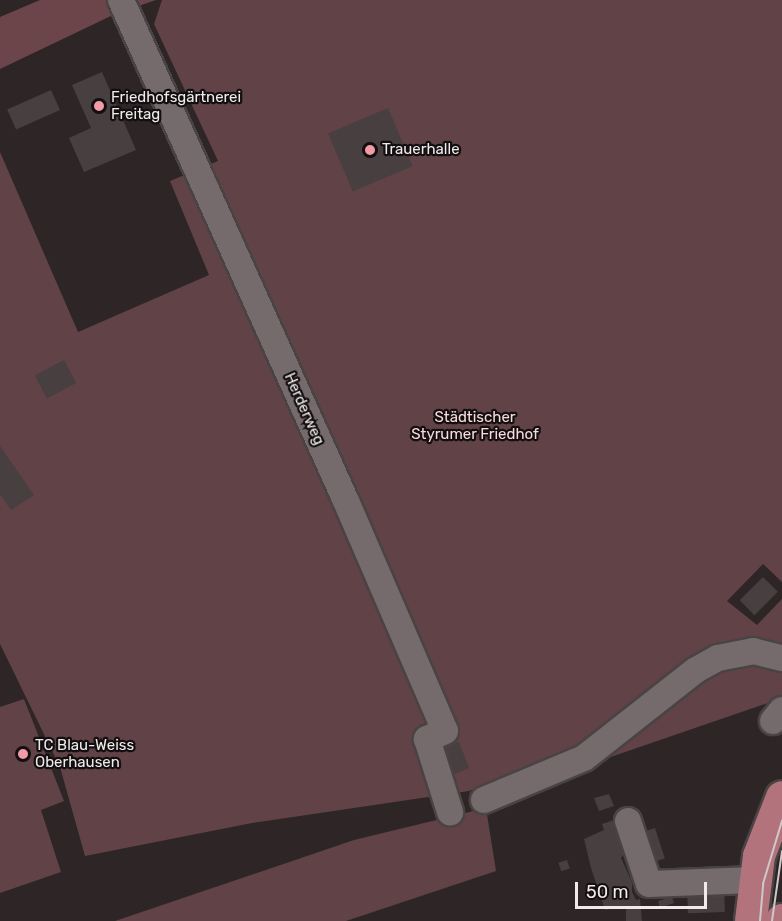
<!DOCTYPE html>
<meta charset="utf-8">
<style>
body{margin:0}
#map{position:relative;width:782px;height:921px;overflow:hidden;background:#2e2526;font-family:Rubik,sans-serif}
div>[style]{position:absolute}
.green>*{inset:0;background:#614246}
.forest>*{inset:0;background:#6c454b}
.building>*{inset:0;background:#483f40;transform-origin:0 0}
.roads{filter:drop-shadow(2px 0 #4a4344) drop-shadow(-2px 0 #4a4344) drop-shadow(0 2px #4a4344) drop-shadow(0 -2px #4a4344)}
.minor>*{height:26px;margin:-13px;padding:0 13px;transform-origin:13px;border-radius:13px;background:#766b6c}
.major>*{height:32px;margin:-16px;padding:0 16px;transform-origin:16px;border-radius:16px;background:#b2737d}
.tram>*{height:1.5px;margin:-0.75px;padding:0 0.75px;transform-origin:0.75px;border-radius:0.75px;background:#cec8c9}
.dots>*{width:16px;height:16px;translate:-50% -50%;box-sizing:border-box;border:3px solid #130f10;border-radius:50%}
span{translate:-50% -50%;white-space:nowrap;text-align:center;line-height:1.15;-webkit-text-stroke:4.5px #130f10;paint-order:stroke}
.poi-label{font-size:15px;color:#f0eaeb}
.left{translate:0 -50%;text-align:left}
.street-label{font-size:15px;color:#f0eaeb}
.park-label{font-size:15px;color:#f9dbde}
.scale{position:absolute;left:575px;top:882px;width:132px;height:27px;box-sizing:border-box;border:3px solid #f0eaeb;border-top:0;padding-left:8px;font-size:18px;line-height:21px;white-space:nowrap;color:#f0eaeb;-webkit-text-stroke:4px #130f10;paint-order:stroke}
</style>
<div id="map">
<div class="green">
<i style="clip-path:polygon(162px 0,782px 0,782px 582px,763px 564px,727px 601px,757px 625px,782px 599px,782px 698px,599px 761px,559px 755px,469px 791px,252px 823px,85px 856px,60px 767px,0 644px,0 152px,78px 332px,209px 275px,170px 181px,218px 161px,154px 24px)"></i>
<i style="clip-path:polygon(24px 699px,64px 801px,41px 810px,61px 872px,0 893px,0 707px)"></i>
<i style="clip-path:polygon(486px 808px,496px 871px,346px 921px,115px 921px,354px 840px)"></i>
</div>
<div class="forest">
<i style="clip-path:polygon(40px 0,156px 0,115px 14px,0 69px,0 17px)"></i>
</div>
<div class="building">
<i style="clip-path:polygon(102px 72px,136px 150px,84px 172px,69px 138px,91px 128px,72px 85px)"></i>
<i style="left:51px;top:90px;width:22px;height:48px;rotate:66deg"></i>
<i style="left:388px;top:108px;width:63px;height:65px;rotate:67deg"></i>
<i style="left:64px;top:360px;width:26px;height:33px;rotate:62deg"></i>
<i style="clip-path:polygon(0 446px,34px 495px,11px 510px,0 494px)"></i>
<i style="left:763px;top:577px;width:21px;height:33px;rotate:45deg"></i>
<i style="left:459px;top:742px;width:28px;height:18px;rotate:69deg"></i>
<i style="clip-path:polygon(609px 794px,614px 806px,599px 811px,594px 798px)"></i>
<i style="clip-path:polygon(617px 819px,619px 828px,614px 829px,625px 852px,621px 858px,632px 882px,632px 892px,636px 900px,640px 899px,642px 921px,626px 921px,626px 906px,605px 910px,591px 868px,584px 839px,604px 830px,602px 824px)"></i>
<i style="left:655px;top:828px;width:32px;height:15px;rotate:72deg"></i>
<i style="left:567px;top:860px;width:9px;height:9px;rotate:72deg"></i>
<i style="left:724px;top:886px;width:26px;height:37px;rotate:88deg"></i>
<i style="clip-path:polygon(672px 897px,674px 903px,660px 908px,658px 901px)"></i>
</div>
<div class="roads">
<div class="minor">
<i style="left:121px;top:0;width:549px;rotate:65.82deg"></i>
<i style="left:346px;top:501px;width:250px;rotate:66.7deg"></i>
<i style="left:445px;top:731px;width:20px;rotate:156deg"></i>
<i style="left:427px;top:739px;width:77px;rotate:72.5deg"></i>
<i style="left:773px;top:721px;width:14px;rotate:-51deg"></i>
<i style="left:484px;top:800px;width:108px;rotate:-22.8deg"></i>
<i style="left:584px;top:758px;width:142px;rotate:-38.2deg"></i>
<i style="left:696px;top:670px;width:25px;rotate:-29deg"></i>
<i style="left:718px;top:658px;width:36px;rotate:-11deg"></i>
<i style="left:753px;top:651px;width:30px;rotate:14deg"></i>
<i style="left:628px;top:821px;width:66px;rotate:71.6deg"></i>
<i style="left:649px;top:884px;width:104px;rotate:-2.2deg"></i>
</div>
<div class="major">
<i style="left:751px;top:921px;width:65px;rotate:-83deg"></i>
<i style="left:759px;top:856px;width:63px;rotate:-68.7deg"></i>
<i style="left:782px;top:921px;width:1px;rotate:-90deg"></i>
</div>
</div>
<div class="tram">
<i style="left:760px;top:921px;width:37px;rotate:-85deg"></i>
<i style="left:763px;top:884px;width:66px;rotate:-73.2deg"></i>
<i style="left:772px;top:921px;width:70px;rotate:-81.8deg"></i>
</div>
<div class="dots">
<i style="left:99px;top:106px;background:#f39aa7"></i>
<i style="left:370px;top:150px;background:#f39aa7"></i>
<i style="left:23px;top:754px;background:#f39aa7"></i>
</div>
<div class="poi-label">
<span class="left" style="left:111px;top:106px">Friedhofsgärtnerei<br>Freitag</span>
<span class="left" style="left:382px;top:150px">Trauerhalle</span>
<span class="left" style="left:35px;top:754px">TC Blau-Weiss<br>Oberhausen</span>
</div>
<div class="street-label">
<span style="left:304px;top:409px;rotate:66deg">Herderweg</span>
</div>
<div class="park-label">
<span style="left:475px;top:426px">Städtischer<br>Styrumer Friedhof</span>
</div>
<div class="scale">50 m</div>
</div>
